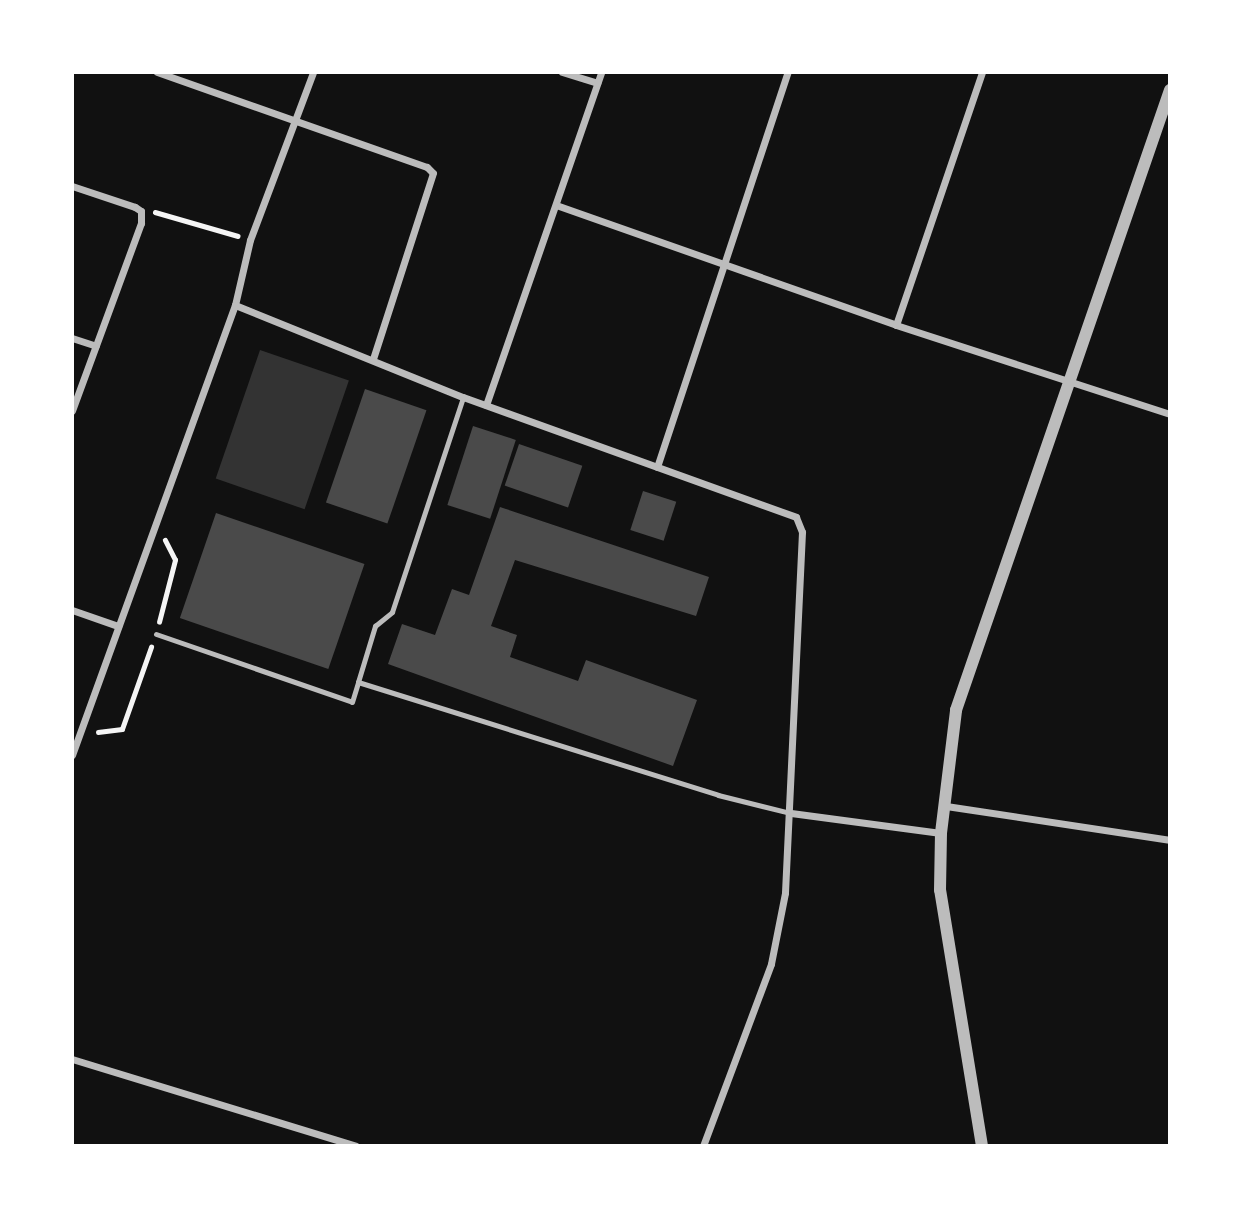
<!DOCTYPE html>
<style>
body{margin:0}
#map{position:relative;width:1242px;height:1218px;overflow:hidden;background:#111;font-family:Montserrat,sans-serif}
div>[style]{position:absolute}
.water>*{inset:0;background:#333;transform-origin:0 0}
.building>*{inset:0;background:#4a4a4a;transform-origin:0 0}
.path>*{height:4.5px;margin:-2.25px;padding:0 2.25px;transform-origin:2.25px;border-radius:2.25px;background:#f5f5f5}
.service>*{height:5px;margin:-2.5px;padding:0 2.5px;transform-origin:2.5px;border-radius:2.5px;background:#bcbcbc}
.minor>*{height:7px;margin:-3.5px;padding:0 3.5px;transform-origin:3.5px;border-radius:3.5px;background:#bcbcbc}
.tertiary>*{height:12px;margin:-6px;padding:0 6px;transform-origin:6px;border-radius:6px;background:#bcbcbc}
span{translate:-50% -50%;white-space:nowrap;text-align:center;line-height:1.15;-webkit-text-stroke:7px #fff;paint-order:stroke}
.frame{position:absolute;inset:0;border:74px solid #fff;pointer-events:none}
</style>
<div id="map">
<div class="water">
<i style="left:260px;top:350px;width:94px;height:136px;rotate:19deg"></i>
</div>
<div class="building">
<i style="left:365px;top:389px;width:65px;height:120px;rotate:19deg"></i>
<i style="left:473px;top:426px;width:45px;height:83px;rotate:18deg"></i>
<i style="left:519px;top:444px;width:67px;height:44px;rotate:19deg"></i>
<i style="left:643px;top:491px;width:35px;height:41px;rotate:18deg"></i>
<i style="clip-path:polygon(500px 507px,709px 577px,696px 616px,515px 560px,491px 626px,517px 635px,510px 657px,578px 681px,586px 660px,697px 700px,673px 766px,388px 664px,402px 624px,435px 635px,452px 589px,469px 595px)"></i>
<i style="left:216px;top:513px;width:157px;height:111px;rotate:19deg"></i>
</div>
<div class="path">
<i style="left:155px;top:212px;width:86px;rotate:16.1deg"></i>
<i style="left:159px;top:622px;width:64px;rotate:-75.5deg"></i>
<i style="left:175px;top:560px;width:22px;rotate:-117deg"></i>
<i style="left:98px;top:732px;width:24px;rotate:-7deg"></i>
<i style="left:122px;top:729px;width:87px;rotate:-70.5deg"></i>
</div>
<div class="service">
<i style="left:156px;top:634px;width:207px;rotate:19.1deg"></i>
<i style="left:352px;top:702px;width:21px;rotate:-73deg"></i>
<i style="left:358px;top:682px;width:377px;rotate:17.4deg"></i>
<i style="left:718px;top:795px;width:74px;rotate:14deg"></i>
<i style="left:358px;top:682px;width:59px;rotate:-73.1deg"></i>
<i style="left:375px;top:626px;width:22px;rotate:-39deg"></i>
<i style="left:392px;top:612px;width:226px;rotate:-71.7deg"></i>
</div>
<div class="minor">
<i style="left:157px;top:72px;width:286px;rotate:19.4deg"></i>
<i style="left:427px;top:167px;width:8px;rotate:45deg"></i>
<i style="left:433px;top:173px;width:195px;rotate:107.9deg"></i>
<i style="left:562px;top:72px;width:37px;rotate:17deg"></i>
<i style="left:72px;top:186px;width:66px;rotate:18.4deg"></i>
<i style="left:135px;top:207px;width:7px;rotate:34deg"></i>
<i style="left:141px;top:211px;width:12px;rotate:90deg"></i>
<i style="left:141px;top:223px;width:200px;rotate:110.2deg"></i>
<i style="left:556px;top:205px;width:361px;rotate:19.4deg"></i>
<i style="left:896px;top:325px;width:288px;rotate:18deg"></i>
<i style="left:235px;top:305px;width:67px;rotate:-77deg"></i>
<i style="left:250px;top:240px;width:179px;rotate:-69.4deg"></i>
<i style="left:896px;top:325px;width:267px;rotate:-71.2deg"></i>
<i style="left:72px;top:338px;width:25px;rotate:18deg"></i>
<i style="left:486px;top:405px;width:352px;rotate:-70.9deg"></i>
<i style="left:657px;top:467px;width:416px;rotate:-71.7deg"></i>
<i style="left:72px;top:610px;width:49px;rotate:19.2deg"></i>
<i style="left:72px;top:755px;width:479px;rotate:-70.1deg"></i>
<i style="left:235px;top:305px;width:246px;rotate:22deg"></i>
<i style="left:463px;top:397px;width:354px;rotate:19.8deg"></i>
<i style="left:796px;top:517px;width:16px;rotate:68deg"></i>
<i style="left:802px;top:532px;width:361px;rotate:92.7deg"></i>
<i style="left:785px;top:893px;width:72px;rotate:101.2deg"></i>
<i style="left:771px;top:964px;width:194px;rotate:110.5deg"></i>
<i style="left:946px;top:806px;width:227px;rotate:8.6deg"></i>
<i style="left:791px;top:813px;width:151px;rotate:7.6deg"></i>
<i style="left:72px;top:1059px;width:297px;rotate:17deg"></i>
</div>
<div class="tertiary">
<i style="left:982px;top:1146px;width:259px;rotate:-99.3deg"></i>
<i style="left:940px;top:890px;width:57px;rotate:-89deg"></i>
<i style="left:941px;top:833px;width:124px;rotate:-83deg"></i>
<i style="left:956px;top:710px;width:656px;rotate:-70.96deg"></i>
</div>
<div class="frame"></div>
</div>
